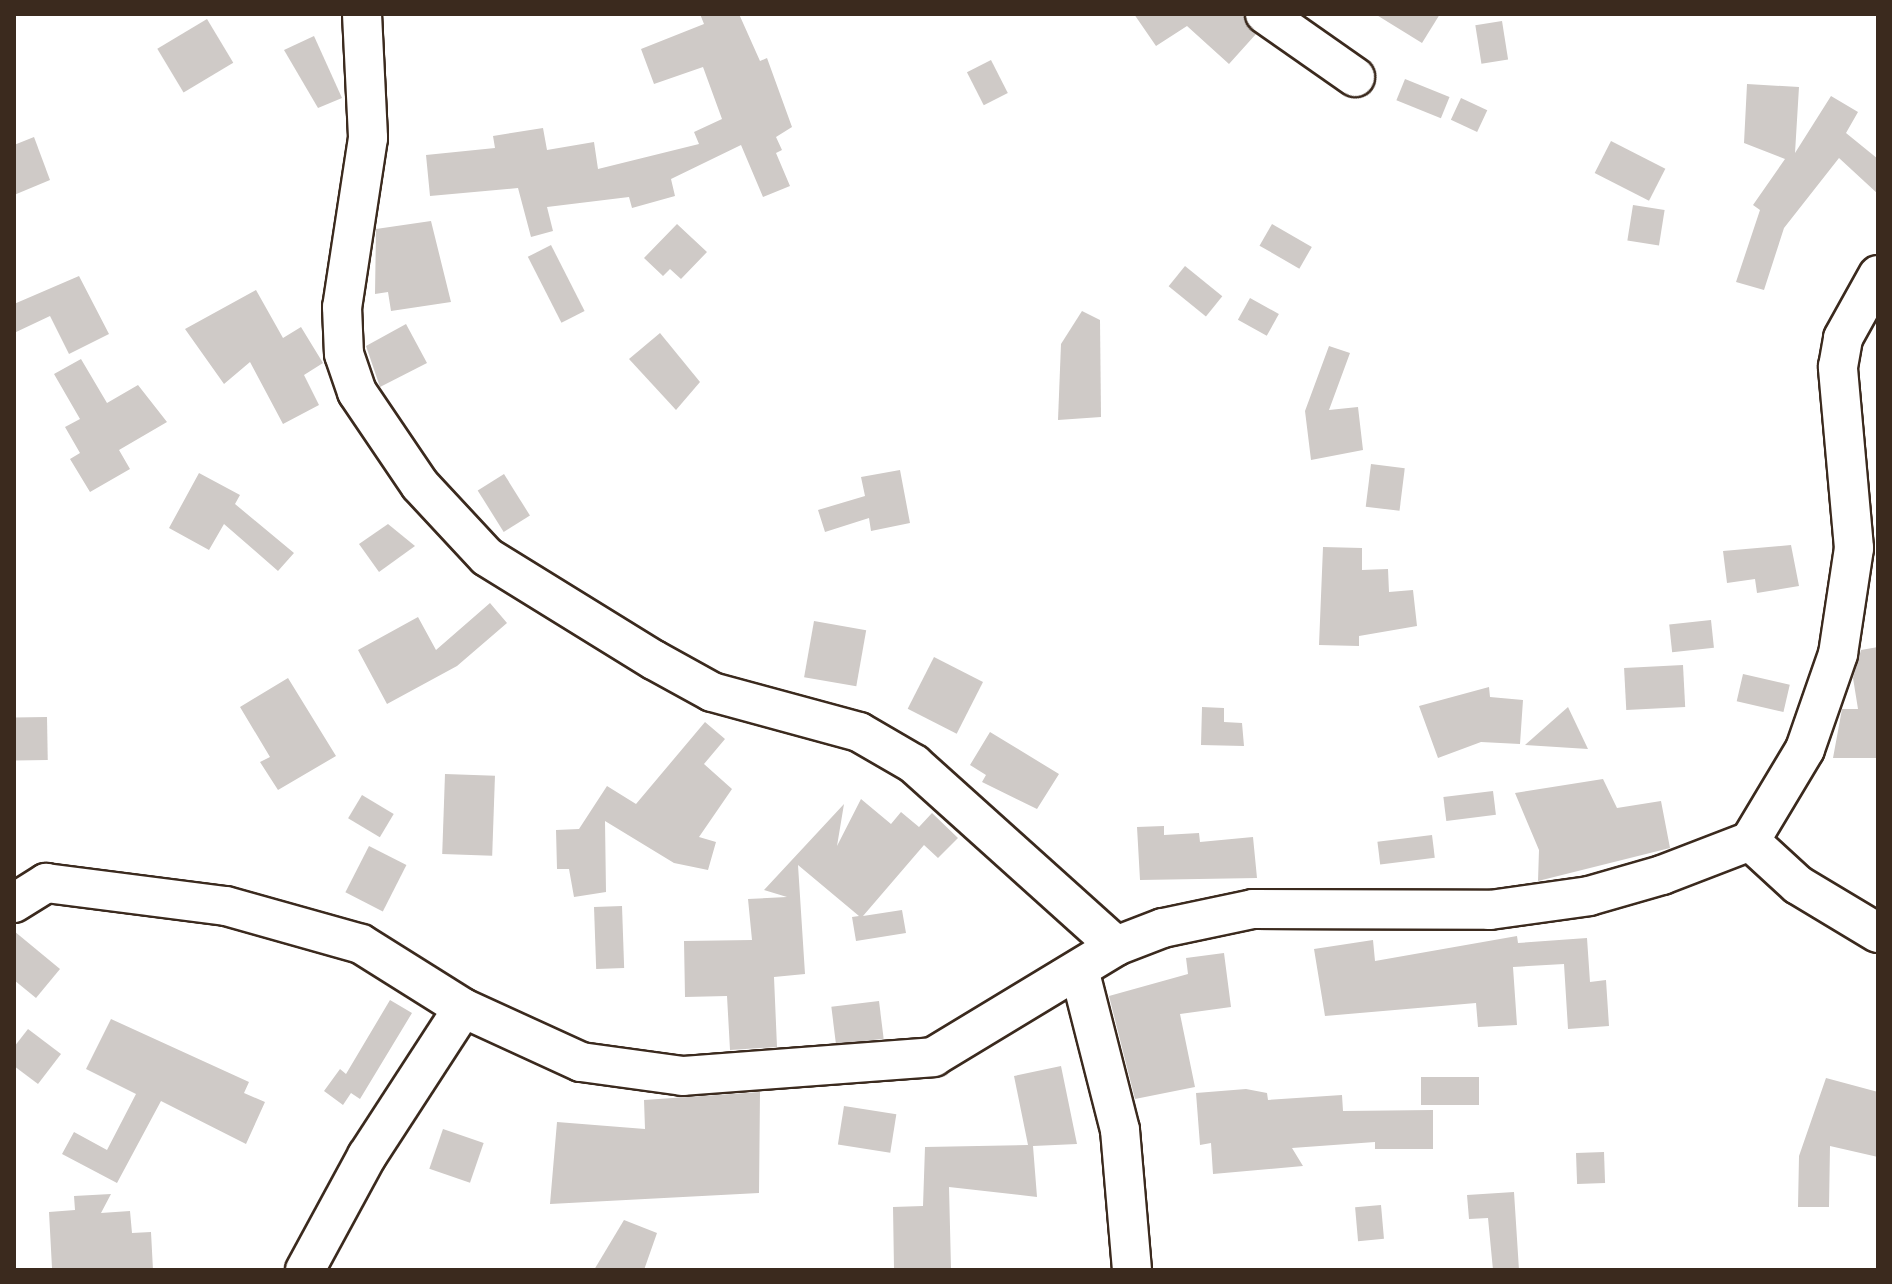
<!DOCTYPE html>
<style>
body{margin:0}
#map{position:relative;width:1892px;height:1284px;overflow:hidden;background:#fff;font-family:Kalam,sans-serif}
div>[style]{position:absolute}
.building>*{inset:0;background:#cfcac7;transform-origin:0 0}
.roads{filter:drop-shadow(2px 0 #3b2a1e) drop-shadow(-2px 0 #3b2a1e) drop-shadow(0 2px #3b2a1e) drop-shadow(0 -2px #3b2a1e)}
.minor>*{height:38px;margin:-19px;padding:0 19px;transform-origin:19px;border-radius:19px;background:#fff}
span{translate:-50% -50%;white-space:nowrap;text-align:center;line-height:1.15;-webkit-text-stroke:7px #fff;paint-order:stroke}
.frame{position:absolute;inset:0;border:16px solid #3b2a1e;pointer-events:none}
</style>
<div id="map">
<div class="building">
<i style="clip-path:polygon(700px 14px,739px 14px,760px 61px,767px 58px,792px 127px,776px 137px,782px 150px,776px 153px,790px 186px,763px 197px,741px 145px,671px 179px,675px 196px,632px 208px,629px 197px,547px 207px,553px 231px,531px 237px,518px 188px,430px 196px,426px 155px,495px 148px,493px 136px,543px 128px,547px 150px,594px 142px,598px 169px,699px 144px,694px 132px,722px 119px,703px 67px,654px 84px,641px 49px,704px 24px)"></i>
<i style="clip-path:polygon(1134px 14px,1243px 14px,1256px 34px,1229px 64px,1187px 26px,1156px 46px)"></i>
<i style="clip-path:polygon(1375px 14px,1440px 14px,1422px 43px)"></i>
<i style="left:207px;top:19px;width:51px;height:58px;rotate:59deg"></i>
<i style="left:1502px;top:21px;width:39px;height:27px;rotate:81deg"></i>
<i style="clip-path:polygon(314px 36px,342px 98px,318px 108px,284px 50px)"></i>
<i style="left:991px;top:60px;width:37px;height:27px;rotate:63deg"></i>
<i style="left:1405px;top:79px;width:48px;height:23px;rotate:22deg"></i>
<i style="clip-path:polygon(1747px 84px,1799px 87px,1795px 153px,1831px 96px,1858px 112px,1846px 133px,1878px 159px,1878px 194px,1839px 158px,1784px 228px,1764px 290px,1736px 282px,1760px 210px,1753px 205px,1785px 159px,1744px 143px)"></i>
<i style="left:1461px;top:98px;width:29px;height:24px;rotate:25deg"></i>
<i style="clip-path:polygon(34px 137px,50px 180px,14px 195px,14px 145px)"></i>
<i style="left:1611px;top:141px;width:61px;height:36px;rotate:27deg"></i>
<i style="left:1633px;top:205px;width:32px;height:36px;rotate:9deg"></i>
<i style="clip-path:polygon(431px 221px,451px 302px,391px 311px,388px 292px,375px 294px,376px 229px)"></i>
<i style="clip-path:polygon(677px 224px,707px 252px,681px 279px,670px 269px,663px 276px,644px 258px)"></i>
<i style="left:1272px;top:224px;width:46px;height:25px;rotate:30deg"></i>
<i style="left:551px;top:245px;width:74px;height:26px;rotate:63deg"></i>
<i style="left:1185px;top:266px;width:48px;height:26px;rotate:39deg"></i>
<i style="clip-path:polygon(79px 276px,109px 334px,69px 354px,50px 316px,14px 333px,14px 304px)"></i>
<i style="clip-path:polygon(256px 290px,283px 338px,301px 327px,323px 363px,304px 375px,319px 405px,283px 424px,250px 362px,224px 384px,185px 329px)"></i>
<i style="left:1250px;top:298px;width:33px;height:25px;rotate:29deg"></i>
<i style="clip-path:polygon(1082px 311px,1100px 320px,1101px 417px,1058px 420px,1061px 344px)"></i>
<i style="clip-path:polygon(406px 324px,427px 363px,380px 387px,366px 346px)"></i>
<i style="clip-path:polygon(660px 333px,700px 382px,676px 410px,629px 359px)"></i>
<i style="clip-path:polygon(1329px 346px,1350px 353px,1329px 410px,1358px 407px,1363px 450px,1311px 460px,1305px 411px)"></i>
<i style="clip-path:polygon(81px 359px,107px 403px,138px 385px,167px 422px,119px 450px,130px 469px,90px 492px,70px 459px,80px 453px,65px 427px,80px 419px,54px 374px)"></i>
<i style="left:1371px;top:464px;width:34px;height:43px;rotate:7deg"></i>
<i style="clip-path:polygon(900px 470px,910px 523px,871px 531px,869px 518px,825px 532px,818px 510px,865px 496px,861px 477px)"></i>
<i style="clip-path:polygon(199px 473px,240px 495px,235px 504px,294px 553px,278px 571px,224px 524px,209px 550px,169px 528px)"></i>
<i style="left:504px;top:474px;width:49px;height:31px;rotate:58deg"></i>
<i style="clip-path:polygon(388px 524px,415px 546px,379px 572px,359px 544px)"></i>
<i style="clip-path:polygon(1791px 545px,1799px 586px,1757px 593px,1755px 579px,1727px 583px,1723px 551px)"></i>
<i style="clip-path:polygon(1323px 547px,1362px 548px,1362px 570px,1388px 569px,1389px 592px,1413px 590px,1417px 626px,1359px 636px,1359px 646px,1319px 645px)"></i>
<i style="clip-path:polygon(490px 603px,507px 623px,457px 666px,387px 704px,358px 650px,418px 617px,436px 650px)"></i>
<i style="left:1711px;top:620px;width:28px;height:42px;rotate:84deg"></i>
<i style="left:814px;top:621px;width:53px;height:57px;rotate:10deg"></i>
<i style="clip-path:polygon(1878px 647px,1878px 758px,1833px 758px,1842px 709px,1858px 709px,1853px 678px,1861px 650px)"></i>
<i style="left:934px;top:657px;width:55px;height:58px;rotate:27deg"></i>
<i style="left:1683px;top:665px;width:42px;height:59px;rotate:87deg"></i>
<i style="left:1743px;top:674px;width:48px;height:28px;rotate:13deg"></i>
<i style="clip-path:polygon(288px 678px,336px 756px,278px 790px,260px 762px,270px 757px,240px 707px)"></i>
<i style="clip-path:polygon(1489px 687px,1490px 697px,1523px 700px,1520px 744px,1481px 742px,1438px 758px,1419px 706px)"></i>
<i style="clip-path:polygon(1202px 707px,1224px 708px,1224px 722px,1242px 723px,1244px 746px,1201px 745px)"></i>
<i style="clip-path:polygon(1568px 707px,1588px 749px,1525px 745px)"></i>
<i style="left:47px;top:717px;width:43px;height:33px;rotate:89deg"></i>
<i style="clip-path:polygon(705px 722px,725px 739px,704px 764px,732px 789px,699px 837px,716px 842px,708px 870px,674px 863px,605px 821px,606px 892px,574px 897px,569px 869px,557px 869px,556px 830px,579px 829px,607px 786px,636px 804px)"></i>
<i style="clip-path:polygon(990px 732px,1059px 774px,1037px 809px,982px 782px,986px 775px,970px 765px)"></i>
<i style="left:445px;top:774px;width:50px;height:80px;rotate:2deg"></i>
<i style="clip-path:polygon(1603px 779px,1617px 808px,1661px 801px,1670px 848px,1538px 881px,1539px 850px,1515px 793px)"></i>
<i style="left:1493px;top:791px;width:24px;height:50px;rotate:83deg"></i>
<i style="left:362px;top:795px;width:37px;height:27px;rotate:31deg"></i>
<i style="clip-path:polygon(861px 799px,891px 824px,901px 812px,919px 827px,932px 813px,958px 838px,938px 858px,924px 845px,863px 916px,902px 910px,906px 933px,856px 941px,852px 917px,859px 916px,798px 865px,805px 974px,774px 977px,777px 1047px,730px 1050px,727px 996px,685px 997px,684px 941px,752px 940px,748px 899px,787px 897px,764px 890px,844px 804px,837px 846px)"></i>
<i style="clip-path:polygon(1164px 826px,1164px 835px,1199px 833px,1200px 842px,1253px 837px,1257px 878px,1140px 880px,1137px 827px)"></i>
<i style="left:1432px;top:835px;width:23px;height:55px;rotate:83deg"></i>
<i style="left:369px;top:846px;width:42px;height:52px;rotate:27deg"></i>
<i style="left:622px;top:906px;width:62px;height:28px;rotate:88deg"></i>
<i style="clip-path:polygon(14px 931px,60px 969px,36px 998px,14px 980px)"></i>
<i style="clip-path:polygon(1517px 936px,1518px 943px,1587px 938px,1590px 982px,1606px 980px,1609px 1026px,1568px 1029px,1564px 964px,1513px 967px,1517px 1025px,1478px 1027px,1476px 1003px,1325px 1016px,1314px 949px,1373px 940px,1375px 961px)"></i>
<i style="clip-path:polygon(1224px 953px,1231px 1007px,1180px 1014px,1195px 1087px,1135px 1099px,1109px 996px,1188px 974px,1186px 958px)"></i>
<i style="clip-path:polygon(390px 1000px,412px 1013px,360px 1099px,351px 1093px,343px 1105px,324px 1091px,340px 1069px,346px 1074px)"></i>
<i style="left:879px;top:1001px;width:38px;height:48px;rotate:83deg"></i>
<i style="clip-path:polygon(111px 1019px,249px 1082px,244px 1093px,265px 1102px,246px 1144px,161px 1101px,117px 1183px,62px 1154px,74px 1132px,107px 1150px,136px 1094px,86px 1069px)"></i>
<i style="clip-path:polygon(28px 1029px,61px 1054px,38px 1084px,14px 1066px,14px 1047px)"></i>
<i style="clip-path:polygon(1061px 1066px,1077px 1144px,1033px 1146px,1037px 1197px,949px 1187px,951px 1268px,894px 1269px,893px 1207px,923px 1206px,925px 1147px,1028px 1145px,1014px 1076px)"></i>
<i style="left:1479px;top:1077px;width:28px;height:58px;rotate:90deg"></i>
<i style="clip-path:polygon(1826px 1078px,1878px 1092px,1878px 1157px,1830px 1146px,1829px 1207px,1798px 1207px,1799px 1156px)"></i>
<i style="clip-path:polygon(1246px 1089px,1267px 1093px,1268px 1100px,1342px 1095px,1343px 1111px,1433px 1110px,1433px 1149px,1375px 1149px,1375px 1142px,1292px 1148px,1303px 1166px,1213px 1174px,1211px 1143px,1200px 1145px,1196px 1093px)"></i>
<i style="clip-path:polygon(760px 1092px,759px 1193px,550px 1204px,557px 1122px,645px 1129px,644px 1100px)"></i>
<i style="left:844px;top:1106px;width:53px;height:39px;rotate:9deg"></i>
<i style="left:443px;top:1129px;width:43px;height:42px;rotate:19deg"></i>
<i style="left:1604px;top:1152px;width:31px;height:28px;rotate:88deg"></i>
<i style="clip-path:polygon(1514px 1192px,1519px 1270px,1493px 1270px,1488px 1218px,1469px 1219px,1467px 1195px)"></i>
<i style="clip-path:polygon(111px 1194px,101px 1213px,130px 1211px,132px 1233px,151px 1232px,153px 1270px,52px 1268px,49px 1212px,75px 1210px,74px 1196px)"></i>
<i style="left:1381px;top:1205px;width:34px;height:26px;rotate:85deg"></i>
<i style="clip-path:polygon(624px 1220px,657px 1233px,644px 1270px,594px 1270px)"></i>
</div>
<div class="roads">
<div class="minor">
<i style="left:362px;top:14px;width:124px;rotate:87.2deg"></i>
<i style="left:368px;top:138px;width:171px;rotate:98.7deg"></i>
<i style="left:342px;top:307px;width:47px;rotate:87.6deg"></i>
<i style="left:344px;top:354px;width:40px;rotate:71.1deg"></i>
<i style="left:357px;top:392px;width:112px;rotate:55.9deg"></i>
<i style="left:420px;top:485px;width:98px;rotate:47.1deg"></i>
<i style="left:487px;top:557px;width:196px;rotate:31.7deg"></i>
<i style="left:654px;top:660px;width:66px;rotate:28.9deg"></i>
<i style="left:712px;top:692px;width:152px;rotate:15.2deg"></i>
<i style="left:859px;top:732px;width:64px;rotate:30.2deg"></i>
<i style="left:914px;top:764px;width:272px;rotate:42deg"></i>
<i style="left:1265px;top:14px;width:110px;rotate:35deg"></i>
<i style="left:1750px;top:841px;width:65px;rotate:42.5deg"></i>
<i style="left:1798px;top:885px;width:93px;rotate:31deg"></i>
<i style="left:14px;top:903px;width:38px;rotate:-32deg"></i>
<i style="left:46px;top:883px;width:181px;rotate:7.3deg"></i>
<i style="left:226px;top:906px;width:140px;rotate:15.7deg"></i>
<i style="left:361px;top:944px;width:120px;rotate:32.1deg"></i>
<i style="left:463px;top:1008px;width:130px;rotate:24.6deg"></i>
<i style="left:581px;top:1062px;width:103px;rotate:7.8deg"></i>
<i style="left:683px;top:1076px;width:251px;rotate:-4.3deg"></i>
<i style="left:933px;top:1057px;width:214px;rotate:-31.2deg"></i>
<i style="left:1116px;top:946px;width:50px;rotate:-21deg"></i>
<i style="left:1163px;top:928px;width:92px;rotate:-11.9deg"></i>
<i style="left:1253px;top:909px;width:237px;rotate:0.2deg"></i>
<i style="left:1490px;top:910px;width:100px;rotate:-8deg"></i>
<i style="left:1589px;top:896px;width:76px;rotate:-16deg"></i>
<i style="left:1662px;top:875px;width:94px;rotate:-21.1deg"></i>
<i style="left:1750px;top:841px;width:107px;rotate:-59.1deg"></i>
<i style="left:1805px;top:749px;width:101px;rotate:-70.8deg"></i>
<i style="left:1838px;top:654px;width:107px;rotate:-81.4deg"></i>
<i style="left:1854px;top:548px;width:182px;rotate:-95.1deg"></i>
<i style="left:1838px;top:367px;width:29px;rotate:-80deg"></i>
<i style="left:1843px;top:338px;width:72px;rotate:-60.9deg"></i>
<i style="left:1080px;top:973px;width:162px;rotate:75.7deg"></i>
<i style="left:1120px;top:1130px;width:141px;rotate:85.1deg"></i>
<i style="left:305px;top:1270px;width:130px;rotate:-61.5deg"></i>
<i style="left:367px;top:1156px;width:176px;rotate:-57deg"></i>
</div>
</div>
<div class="frame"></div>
</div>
